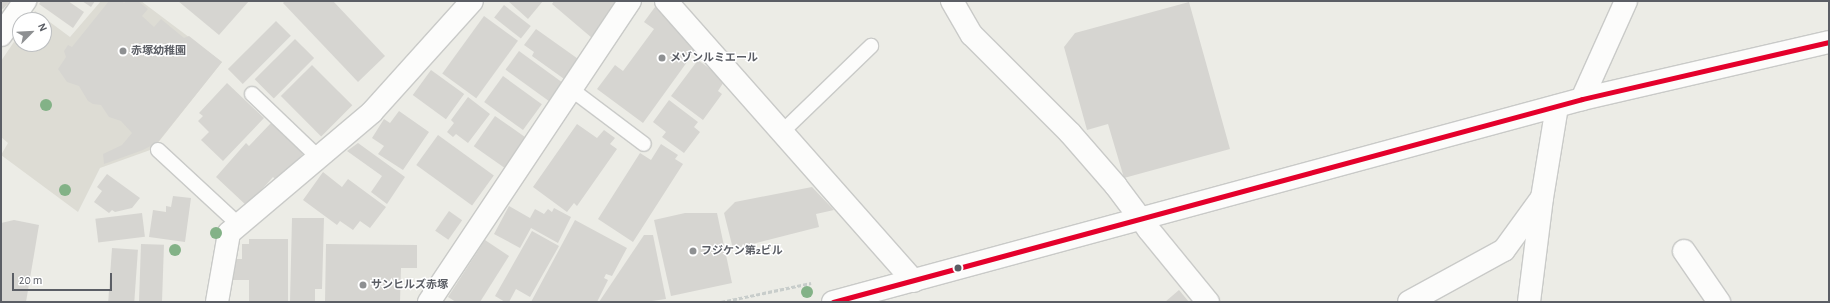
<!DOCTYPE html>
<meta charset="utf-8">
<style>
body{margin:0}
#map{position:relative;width:1830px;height:303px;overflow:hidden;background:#ecece6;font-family:"Alegreya Sans","Noto Sans JP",sans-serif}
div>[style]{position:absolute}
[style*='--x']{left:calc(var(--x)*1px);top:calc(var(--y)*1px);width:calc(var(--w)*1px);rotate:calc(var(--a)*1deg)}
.education>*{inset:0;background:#dddcd4}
.building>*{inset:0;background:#d6d5d1;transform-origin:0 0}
.path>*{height:2.5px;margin-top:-1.25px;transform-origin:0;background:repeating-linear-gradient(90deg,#c8cdcb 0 4px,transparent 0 6px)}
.roads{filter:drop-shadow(1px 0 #c9cac8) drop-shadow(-1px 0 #c9cac8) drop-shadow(0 1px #c9cac8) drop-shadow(0 -1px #c9cac8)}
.service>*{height:14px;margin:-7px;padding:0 7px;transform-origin:7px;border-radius:7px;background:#fcfcfb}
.minor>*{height:22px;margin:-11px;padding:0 11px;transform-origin:11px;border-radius:11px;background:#fcfcfb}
.tertiary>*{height:22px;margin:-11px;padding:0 11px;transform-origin:11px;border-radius:11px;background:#fcfcfb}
.bus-1>*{height:5px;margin:-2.5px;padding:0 2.5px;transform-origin:2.5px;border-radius:2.5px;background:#e4002b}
.trees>*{width:12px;height:12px;margin:-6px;border-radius:50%;background:#83b287}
.dots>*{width:11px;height:11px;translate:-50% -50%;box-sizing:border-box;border:2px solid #fff;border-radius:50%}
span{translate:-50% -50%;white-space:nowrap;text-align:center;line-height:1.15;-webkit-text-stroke:3px #fff;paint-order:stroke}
.poi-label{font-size:11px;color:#5b5e65;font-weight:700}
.left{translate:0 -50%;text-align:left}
.frame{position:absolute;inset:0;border:2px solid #5b5e65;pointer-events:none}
.north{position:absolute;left:12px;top:12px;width:40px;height:40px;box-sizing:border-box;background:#fff;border:1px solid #bdbfc1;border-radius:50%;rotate:66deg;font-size:11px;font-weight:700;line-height:16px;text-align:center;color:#5b5e65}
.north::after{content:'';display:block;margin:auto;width:14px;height:18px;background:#8e9092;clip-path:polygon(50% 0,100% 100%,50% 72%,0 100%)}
.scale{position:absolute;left:12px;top:273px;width:100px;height:18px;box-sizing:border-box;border:2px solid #5b5e65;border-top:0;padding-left:5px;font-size:12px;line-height:14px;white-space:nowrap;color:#5b5e65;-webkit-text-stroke:3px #fff;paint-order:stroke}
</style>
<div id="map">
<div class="education">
<i style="clip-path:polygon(101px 1px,141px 1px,222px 62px,153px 149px,100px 168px,78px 212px,1px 155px,8px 143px,1px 137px,1px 61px,20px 33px,20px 44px,44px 44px,44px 20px,29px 20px,35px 11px,70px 37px)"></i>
</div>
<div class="building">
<i style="clip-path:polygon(1px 1px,10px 1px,3px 9px,1px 8px)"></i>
<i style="clip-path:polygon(41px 1px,68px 1px,84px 12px,73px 28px,39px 4px)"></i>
<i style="clip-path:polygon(82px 1px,95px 1px,91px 7px)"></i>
<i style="clip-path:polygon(109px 1px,122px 1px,124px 3px,126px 1px,138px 1px,148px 9px,142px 16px,154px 27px,161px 19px,184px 38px,189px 36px,222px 62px,158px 142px,143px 150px,104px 164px,103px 154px,122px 145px,132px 133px,121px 121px,109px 117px,101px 105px,93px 104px,88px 101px,79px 86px,67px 82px,58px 69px,66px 57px,64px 51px,68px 45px,72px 47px)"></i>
<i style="clip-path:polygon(178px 1px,249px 1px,219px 35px)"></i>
<i style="clip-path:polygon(285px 1px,333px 1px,385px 56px,358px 82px,283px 3px)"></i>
<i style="clip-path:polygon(508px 1px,543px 1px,528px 19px)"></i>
<i style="clip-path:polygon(554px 1px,620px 1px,592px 38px,552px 4px)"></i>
<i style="clip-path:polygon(1189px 2px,1230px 149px,1124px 178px,1108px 124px,1087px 130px,1064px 47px,1075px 33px)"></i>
<i style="left:504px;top:5px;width:34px;height:16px;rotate:38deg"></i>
<i style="clip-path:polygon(655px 7px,668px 17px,695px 51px,643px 123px,597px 89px,615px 65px,623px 71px,654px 29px,644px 22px)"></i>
<i style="left:484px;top:16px;width:42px;height:71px;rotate:36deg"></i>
<i style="left:276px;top:21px;width:21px;height:68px;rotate:45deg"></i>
<i style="clip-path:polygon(536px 29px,581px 61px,567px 81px,532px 56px,534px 52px,524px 45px)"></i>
<i style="left:295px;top:39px;width:27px;height:57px;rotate:45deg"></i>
<i style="left:519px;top:51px;width:57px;height:23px;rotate:36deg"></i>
<i style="clip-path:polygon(698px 60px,725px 80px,718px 91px,722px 94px,703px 120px,671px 96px)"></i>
<i style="left:312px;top:65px;width:57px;height:44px;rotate:45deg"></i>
<i style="left:431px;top:70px;width:41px;height:31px;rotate:36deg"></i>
<i style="left:503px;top:76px;width:48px;height:32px;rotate:36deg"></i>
<i style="clip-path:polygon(227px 83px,264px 118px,223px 161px,201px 140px,209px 132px,198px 121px,203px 116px,199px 113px)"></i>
<i style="clip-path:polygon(468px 97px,490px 114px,468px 143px,456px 134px,453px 137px,447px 132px,454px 123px,451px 120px)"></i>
<i style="clip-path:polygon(669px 100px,698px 122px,694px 127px,700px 132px,684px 153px,662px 137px,666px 132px,653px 122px)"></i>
<i style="clip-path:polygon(399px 111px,429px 132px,403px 170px,378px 154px,384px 146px,372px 138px,384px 119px,390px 123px)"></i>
<i style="left:495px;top:116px;width:40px;height:37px;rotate:35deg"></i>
<i style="clip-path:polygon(271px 123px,304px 153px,278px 182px,273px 177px,247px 206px,216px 177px,246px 143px,249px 146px)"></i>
<i style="clip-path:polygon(577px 124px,597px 138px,604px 130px,615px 138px,610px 144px,617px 149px,577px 206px,574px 203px,567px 212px,533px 187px)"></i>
<i style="left:438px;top:135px;width:69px;height:37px;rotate:36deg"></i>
<i style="clip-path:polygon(358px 143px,405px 177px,387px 204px,371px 192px,382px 176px,347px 151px)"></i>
<i style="clip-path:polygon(661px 144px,678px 155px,675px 159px,683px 164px,633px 242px,598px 219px,640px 153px,651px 160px)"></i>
<i style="clip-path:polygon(323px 172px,342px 187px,348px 179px,386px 207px,370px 228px,360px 221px,353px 230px,340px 221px,337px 225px,303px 200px)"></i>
<i style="clip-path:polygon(107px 174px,140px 198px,132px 208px,115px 212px,112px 210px,109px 213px,94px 202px,102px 191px,97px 187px)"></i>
<i style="clip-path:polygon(812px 187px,834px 210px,816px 214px,819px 227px,733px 249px,724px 213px,735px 202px)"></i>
<i style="clip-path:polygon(173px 196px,191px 198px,185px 242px,149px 237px,153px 210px,166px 212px,166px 206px,171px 207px)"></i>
<i style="clip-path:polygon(509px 206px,530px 218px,535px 209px,544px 214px,548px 209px,552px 212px,554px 208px,571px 217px,558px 243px,531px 228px,520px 248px,494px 234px)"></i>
<i style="left:449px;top:211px;width:16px;height:24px;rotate:35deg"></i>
<i style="left:142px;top:213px;width:24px;height:47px;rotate:83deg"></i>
<i style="clip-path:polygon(685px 213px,717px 213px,732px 283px,671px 296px,654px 220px)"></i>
<i style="clip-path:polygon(292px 218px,324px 218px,322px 289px,315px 289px,315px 302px,290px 302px)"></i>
<i style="clip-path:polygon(14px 220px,39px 225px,26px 302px,1px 302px,1px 223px)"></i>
<i style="clip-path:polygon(575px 220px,627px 248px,612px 276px,606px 274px,604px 278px,608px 280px,597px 302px,531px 302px)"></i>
<i style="clip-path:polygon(532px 231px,559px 246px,530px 297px,516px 289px,509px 302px,505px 302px,495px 296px)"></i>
<i style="clip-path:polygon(644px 235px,653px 235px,666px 299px,645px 302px,599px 302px)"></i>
<i style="clip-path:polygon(249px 239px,288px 239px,288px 302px,249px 302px,249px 280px,233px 280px,233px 259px,242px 259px,242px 244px,249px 244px)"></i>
<i style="clip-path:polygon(485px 240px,509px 256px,480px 302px,456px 302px,448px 297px)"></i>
<i style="left:141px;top:244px;width:23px;height:58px;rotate:2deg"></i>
<i style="clip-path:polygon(326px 244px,417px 245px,417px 268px,401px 268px,400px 302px,325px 302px)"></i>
<i style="left:112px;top:248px;width:26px;height:54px;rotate:4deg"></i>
<i style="clip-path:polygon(1179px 290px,1189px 302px,1165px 302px)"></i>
</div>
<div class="path">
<i style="--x:721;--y:302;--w:92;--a:-11.9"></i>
</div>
<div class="roads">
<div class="service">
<i style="--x:571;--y:89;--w:91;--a:37"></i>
<i style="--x:252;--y:94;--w:93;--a:43.7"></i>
<i style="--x:782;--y:132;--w:124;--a:-44"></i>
<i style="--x:158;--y:150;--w:110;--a:42.8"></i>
</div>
<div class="minor">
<i style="--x:666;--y:1;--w:374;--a:48.5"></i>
<i style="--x:952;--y:1;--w:39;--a:60"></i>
<i style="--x:972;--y:35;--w:139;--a:45"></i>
<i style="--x:1070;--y:133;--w:70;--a:49"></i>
<i style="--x:1116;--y:186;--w:55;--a:53.1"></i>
<i style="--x:1149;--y:230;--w:93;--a:50.7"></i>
<i style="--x:1;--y:35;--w:42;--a:-54.8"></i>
<i style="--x:1582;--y:99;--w:107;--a:-65.8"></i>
<i style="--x:1684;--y:251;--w:62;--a:55.5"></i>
<i style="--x:217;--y:302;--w:70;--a:-80.1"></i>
<i style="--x:229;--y:233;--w:187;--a:-40.2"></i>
<i style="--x:372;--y:112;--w:149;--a:-48"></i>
<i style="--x:429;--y:302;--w:362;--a:-56.3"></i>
<i style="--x:1409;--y:302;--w:108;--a:-28.7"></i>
<i style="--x:1504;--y:250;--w:63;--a:-54"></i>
<i style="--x:1529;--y:302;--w:105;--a:-82.9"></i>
<i style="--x:1542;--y:198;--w:93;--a:-80.7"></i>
</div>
<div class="tertiary">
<i style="--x:833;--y:302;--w:776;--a:-15.16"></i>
<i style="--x:1582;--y:99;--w:253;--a:-13"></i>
</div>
</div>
<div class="bus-1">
<i style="--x:833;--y:302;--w:776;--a:-15.16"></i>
<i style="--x:1582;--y:99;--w:253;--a:-13"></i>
</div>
<div class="trees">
<i style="left:46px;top:105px"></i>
<i style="left:65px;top:190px"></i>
<i style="left:216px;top:233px"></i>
<i style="left:175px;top:250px"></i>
<i style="left:807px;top:292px"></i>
</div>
<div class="dots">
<i style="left:123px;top:51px;background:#8e9092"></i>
<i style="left:662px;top:58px;background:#8e9092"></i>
<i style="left:693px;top:251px;background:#8e9092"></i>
<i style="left:958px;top:268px;background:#5b5e65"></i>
<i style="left:363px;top:285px;background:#8e9092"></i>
</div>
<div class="poi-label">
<span class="left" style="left:131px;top:51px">赤塚幼稚園</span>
<span class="left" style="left:670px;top:58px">メゾンルミエール</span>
<span class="left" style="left:701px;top:251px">フジケン第2ビル</span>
<span class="left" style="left:371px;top:285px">サンヒルズ赤塚</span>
</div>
<div class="frame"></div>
<div class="north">N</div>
<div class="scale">20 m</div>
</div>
